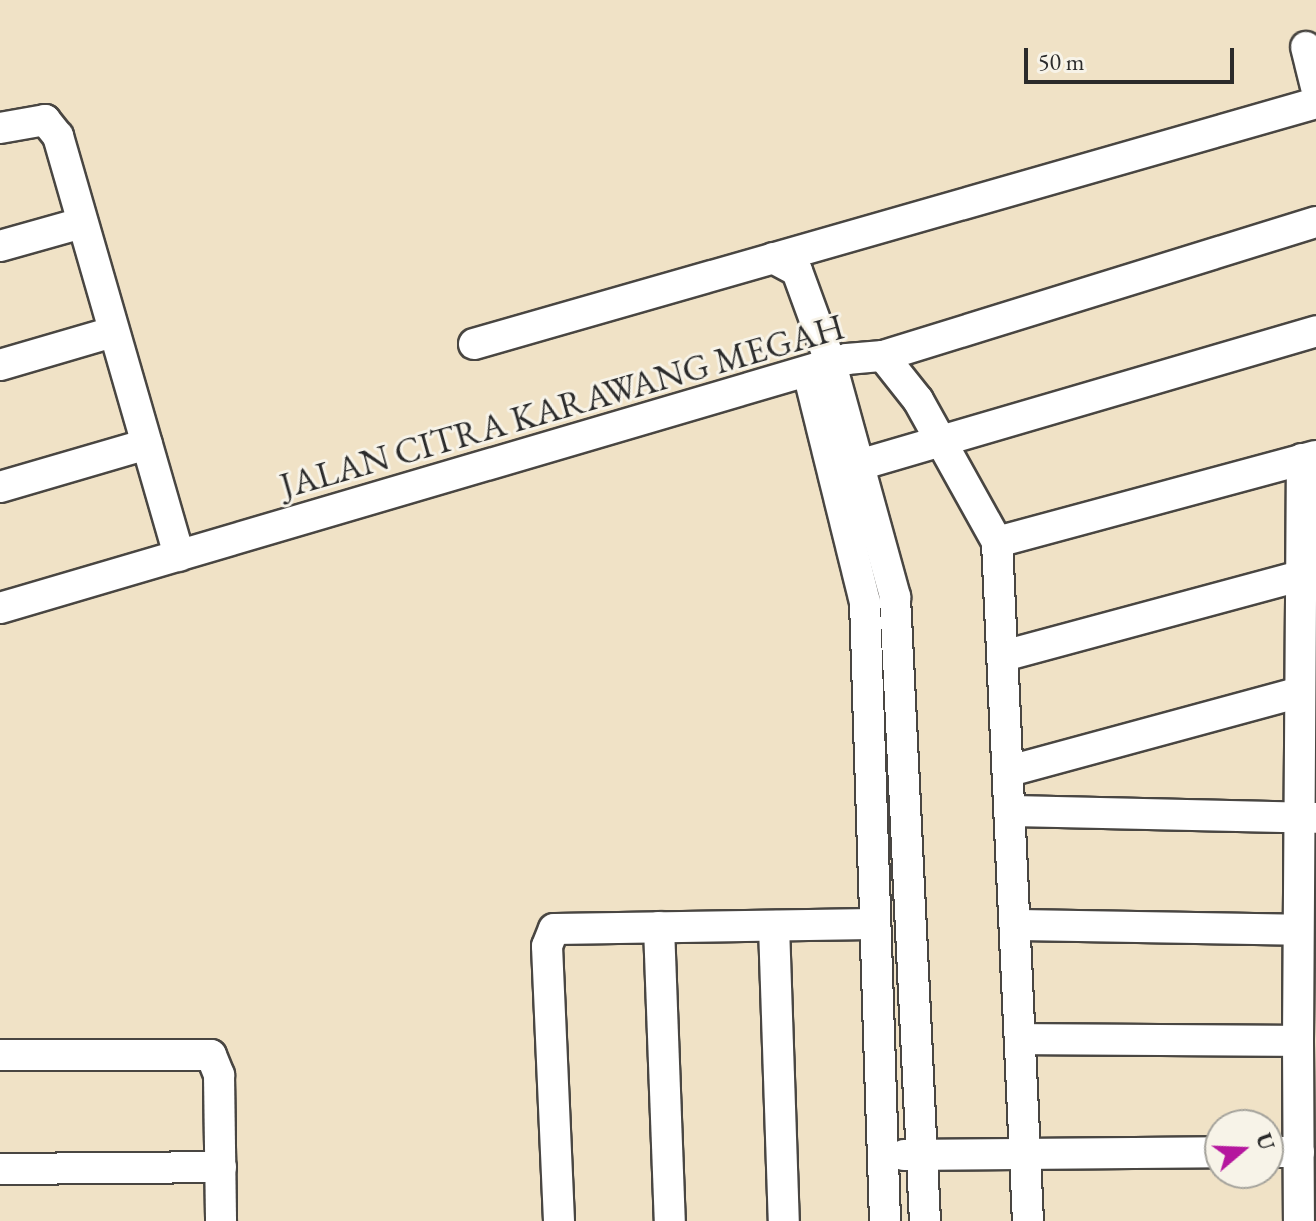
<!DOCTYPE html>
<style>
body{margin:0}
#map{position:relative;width:1316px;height:1221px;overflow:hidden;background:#f0e2c6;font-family:"EB Garamond",serif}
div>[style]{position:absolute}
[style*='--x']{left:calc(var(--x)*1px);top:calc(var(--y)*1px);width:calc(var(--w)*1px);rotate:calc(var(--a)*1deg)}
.roads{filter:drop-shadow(2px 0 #494642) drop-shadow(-2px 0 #494642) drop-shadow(0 2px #494642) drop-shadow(0 -2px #494642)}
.minor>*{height:30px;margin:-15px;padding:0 15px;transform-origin:15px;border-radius:15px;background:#fff}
span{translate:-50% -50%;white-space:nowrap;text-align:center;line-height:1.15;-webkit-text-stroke:6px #f7f3e8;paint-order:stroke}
.street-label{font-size:36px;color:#2b2b2b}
.north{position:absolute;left:1204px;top:1109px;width:80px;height:80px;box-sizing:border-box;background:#f7f3e8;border:2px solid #a5a39c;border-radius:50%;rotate:71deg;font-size:22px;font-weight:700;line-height:32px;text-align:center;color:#2b2b2b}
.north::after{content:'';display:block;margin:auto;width:28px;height:36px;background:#b5179e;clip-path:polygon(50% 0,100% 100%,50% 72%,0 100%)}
.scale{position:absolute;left:1024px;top:48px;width:210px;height:36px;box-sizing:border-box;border:4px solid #2b2b2b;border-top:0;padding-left:10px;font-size:24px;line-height:28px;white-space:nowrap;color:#2b2b2b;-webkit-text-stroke:6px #f7f3e8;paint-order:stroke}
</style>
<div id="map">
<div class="roads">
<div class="minor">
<i style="--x:1306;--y:47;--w:41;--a:76"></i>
<i style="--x:0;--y:128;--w:46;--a:-10.1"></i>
<i style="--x:45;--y:120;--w:21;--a:51"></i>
<i style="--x:58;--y:136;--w:437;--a:73.9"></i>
<i style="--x:0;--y:246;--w:85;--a:-15.7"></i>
<i style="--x:773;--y:258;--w:27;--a:28"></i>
<i style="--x:797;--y:271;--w:99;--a:69.9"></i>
<i style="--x:831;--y:364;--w:242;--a:74.6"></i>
<i style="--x:895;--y:597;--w:625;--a:87.25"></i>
<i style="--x:474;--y:344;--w:876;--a:-15.97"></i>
<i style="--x:883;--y:356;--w:453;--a:-17.2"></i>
<i style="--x:0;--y:365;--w:118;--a:-16.3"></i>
<i style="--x:808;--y:372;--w:237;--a:76.1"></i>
<i style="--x:865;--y:602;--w:619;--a:88.15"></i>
<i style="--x:859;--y:465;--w:476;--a:-16.3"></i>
<i style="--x:0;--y:487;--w:153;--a:-16.3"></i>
<i style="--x:997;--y:542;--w:330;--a:-15.1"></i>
<i style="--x:0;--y:608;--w:883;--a:-16.38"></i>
<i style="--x:847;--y:359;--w:36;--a:-5"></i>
<i style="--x:883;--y:356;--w:56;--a:51.5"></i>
<i style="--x:918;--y:400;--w:162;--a:60.9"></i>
<i style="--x:997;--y:542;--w:680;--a:87.39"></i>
<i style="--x:1007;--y:655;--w:299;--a:-15.1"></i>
<i style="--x:1013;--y:770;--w:294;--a:-15.2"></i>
<i style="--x:1013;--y:811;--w:303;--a:1.3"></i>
<i style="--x:1020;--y:925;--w:278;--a:1"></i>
<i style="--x:774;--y:926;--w:295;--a:88.1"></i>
<i style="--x:659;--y:927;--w:294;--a:87.9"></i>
<i style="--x:1022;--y:1039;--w:276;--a:0.4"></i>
<i style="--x:1298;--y:1041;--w:180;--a:89.7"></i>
<i style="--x:1298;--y:1041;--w:582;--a:-89.61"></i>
<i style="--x:0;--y:1055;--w:211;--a:0"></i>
<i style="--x:211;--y:1055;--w:22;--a:68"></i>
<i style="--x:219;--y:1075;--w:146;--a:89.2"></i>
<i style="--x:1268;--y:1152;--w:31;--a:0"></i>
<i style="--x:904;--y:1155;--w:316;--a:-0.5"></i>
<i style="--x:0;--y:1169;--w:221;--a:-0.5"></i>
<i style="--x:559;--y:1221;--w:275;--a:-92.5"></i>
<i style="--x:547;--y:946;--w:18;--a:-68"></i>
<i style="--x:554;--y:929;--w:319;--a:-0.9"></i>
</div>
</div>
<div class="street-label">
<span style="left:562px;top:406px;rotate:-16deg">JALAN CITRA KARAWANG MEGAH</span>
</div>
<div class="north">U</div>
<div class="scale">50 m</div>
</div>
